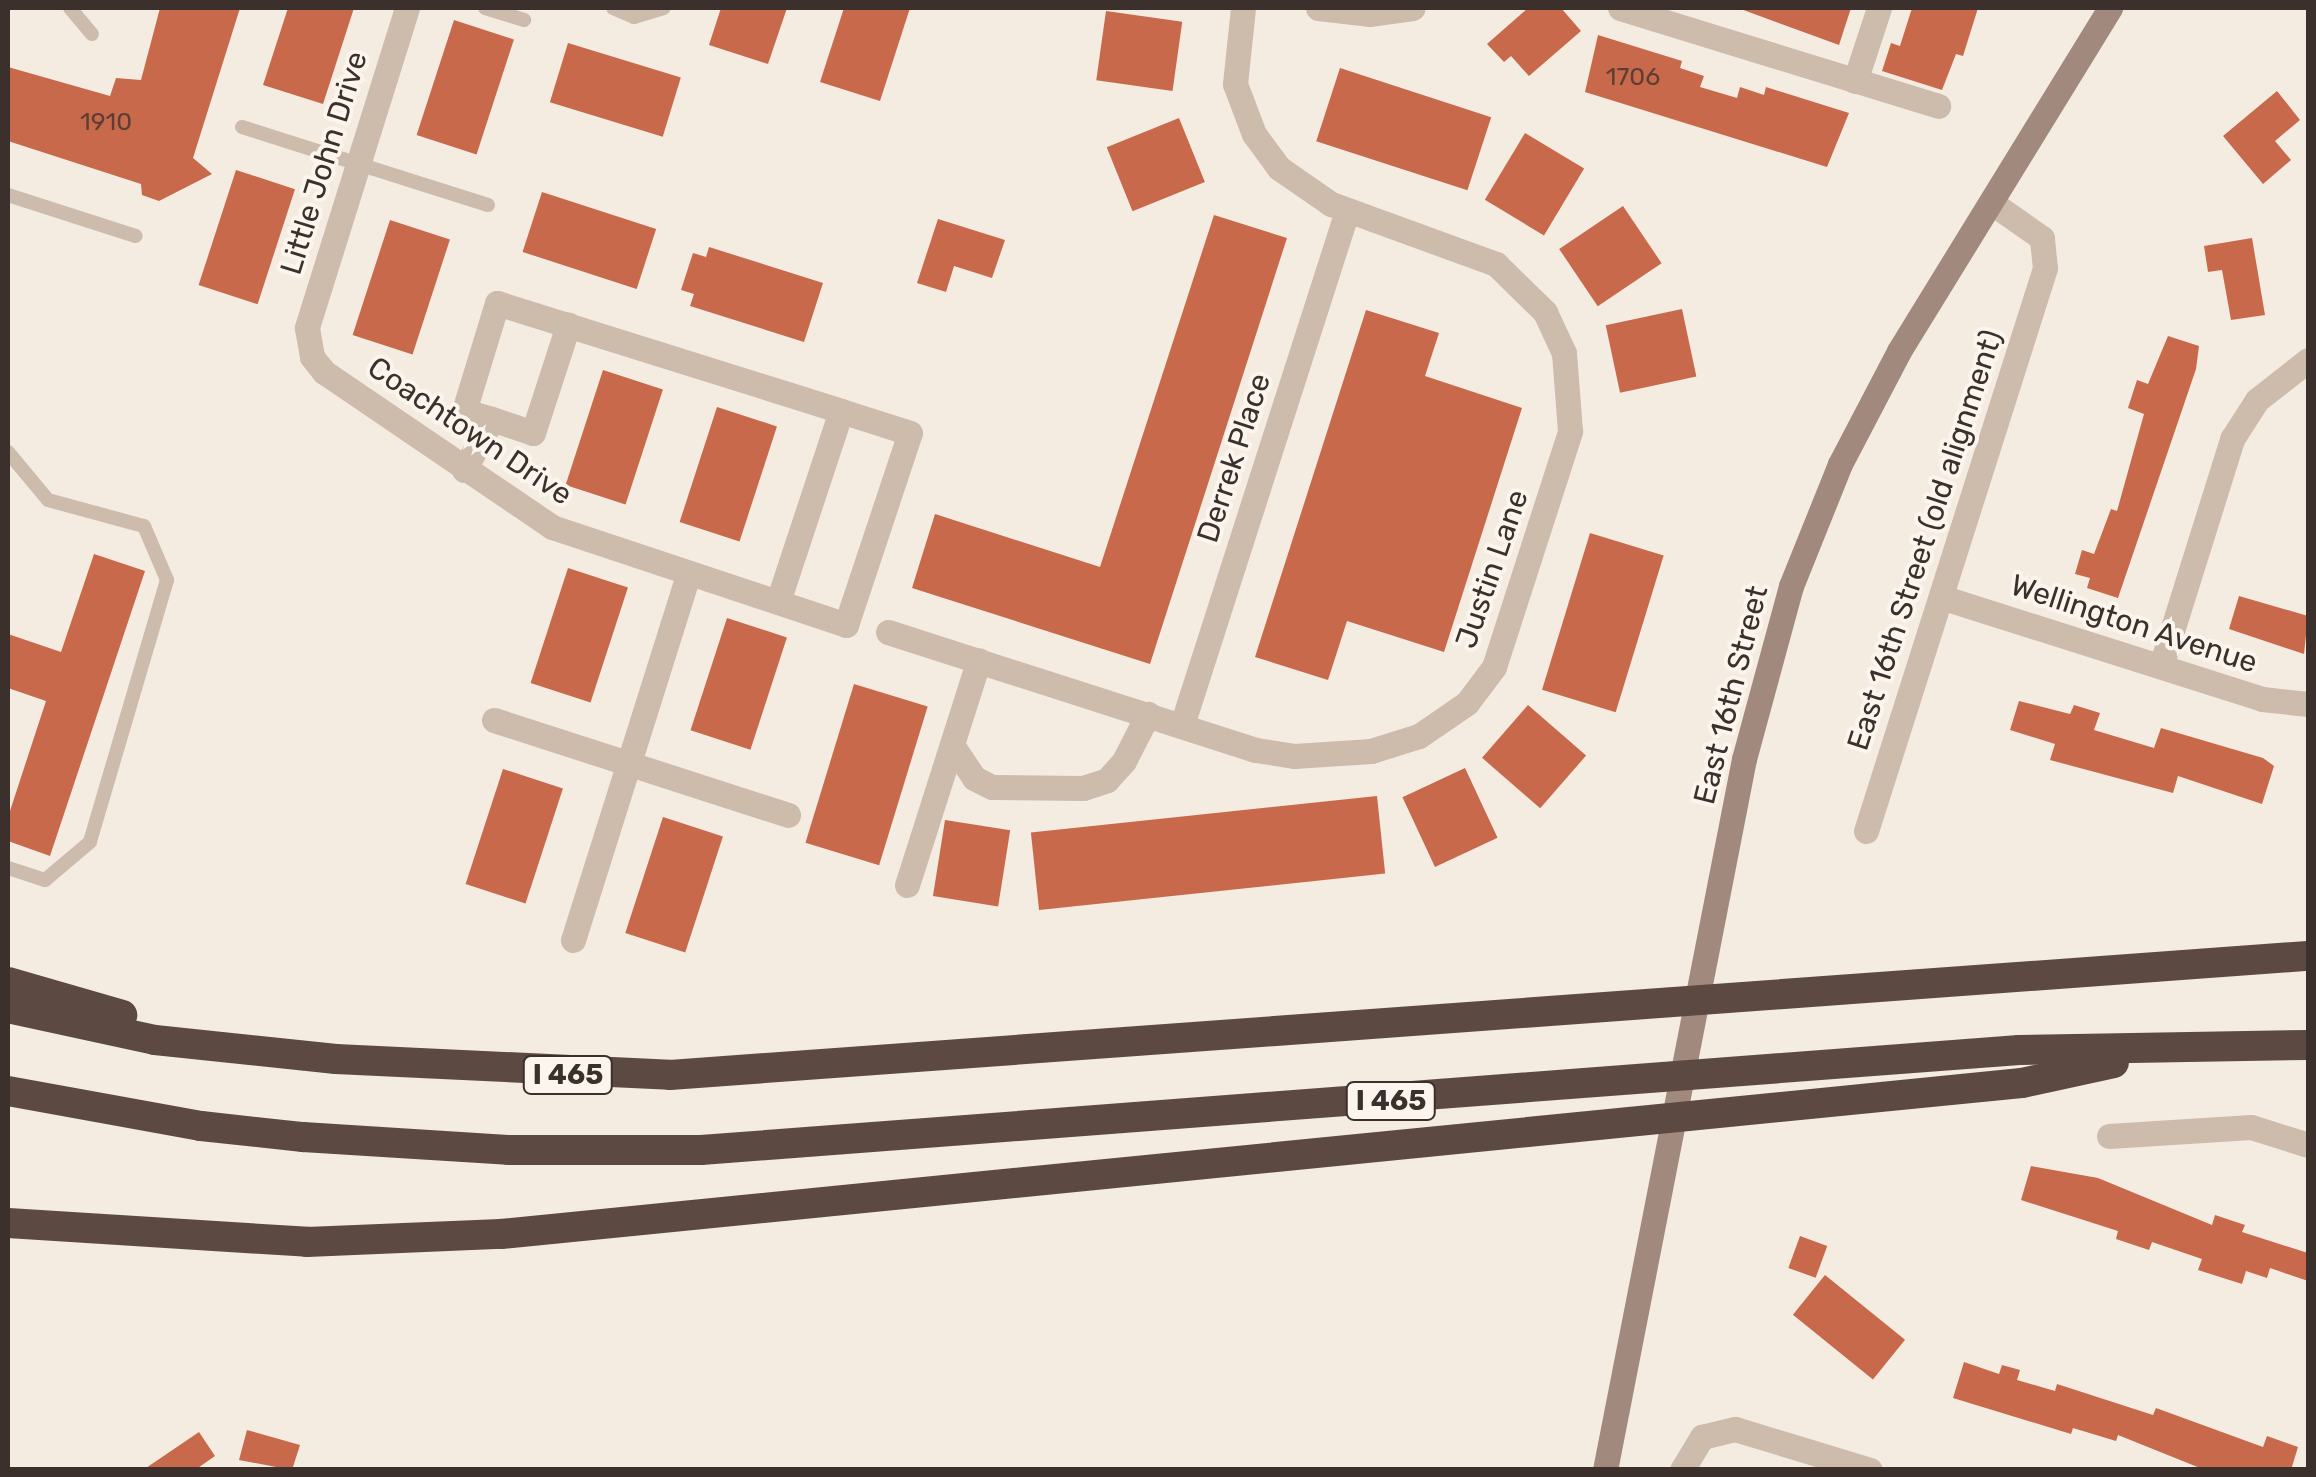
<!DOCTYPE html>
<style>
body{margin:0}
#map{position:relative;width:2316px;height:1477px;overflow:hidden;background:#f4ebe1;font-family:Rubik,sans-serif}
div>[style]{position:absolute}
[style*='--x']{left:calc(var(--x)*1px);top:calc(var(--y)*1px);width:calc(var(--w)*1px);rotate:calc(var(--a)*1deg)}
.building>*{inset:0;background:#c8694b;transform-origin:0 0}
.lane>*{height:14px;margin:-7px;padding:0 7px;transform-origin:7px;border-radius:7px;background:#cdbbac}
.street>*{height:25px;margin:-12.5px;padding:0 12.5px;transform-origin:12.5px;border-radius:12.5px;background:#cdbbac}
.secondary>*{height:25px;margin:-12.5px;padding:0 12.5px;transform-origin:12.5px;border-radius:12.5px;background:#a18a7d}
.highway>*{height:30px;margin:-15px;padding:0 15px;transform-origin:15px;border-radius:15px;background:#5c4a42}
span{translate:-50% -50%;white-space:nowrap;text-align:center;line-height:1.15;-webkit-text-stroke:8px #fbf5ee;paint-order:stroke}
.number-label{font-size:25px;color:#5e3e33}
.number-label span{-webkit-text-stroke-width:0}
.shield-label span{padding:2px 8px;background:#fbf5ee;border:2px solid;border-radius:8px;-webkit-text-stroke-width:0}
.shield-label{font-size:28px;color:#3b302b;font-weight:700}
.street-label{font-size:30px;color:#3b302b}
.frame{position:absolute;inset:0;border:10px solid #3b302b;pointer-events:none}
</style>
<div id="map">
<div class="building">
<i style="clip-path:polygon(160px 8px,240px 8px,193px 158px,212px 174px,159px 201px,142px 195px,141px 184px,8px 141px,8px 67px,110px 96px,116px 78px,141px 80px)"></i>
<i style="clip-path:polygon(288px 8px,354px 8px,323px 104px,263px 85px)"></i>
<i style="clip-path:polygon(721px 8px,787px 8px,768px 64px,709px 45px)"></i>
<i style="clip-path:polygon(844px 8px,910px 8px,880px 101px,820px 82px)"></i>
<i style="clip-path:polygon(1528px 8px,1561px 8px,1581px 31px,1529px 76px,1511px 56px,1504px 62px,1487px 44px)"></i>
<i style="clip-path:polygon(1738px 8px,1851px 8px,1839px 45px)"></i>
<i style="clip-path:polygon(1912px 8px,1978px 8px,1963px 56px,1956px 54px,1942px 90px,1882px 71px,1891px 43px,1900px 46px)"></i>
<i style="left:1106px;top:11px;width:77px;height:70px;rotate:8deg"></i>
<i style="left:454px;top:20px;width:63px;height:121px;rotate:18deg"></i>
<i style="clip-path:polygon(1598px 35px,1682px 61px,1680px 68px,1704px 76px,1700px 87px,1737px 98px,1740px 87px,1764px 95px,1766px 87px,1849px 113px,1827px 167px,1585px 92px)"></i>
<i style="left:568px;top:43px;width:118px;height:62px;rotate:17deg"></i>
<i style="left:1340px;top:68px;width:159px;height:77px;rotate:18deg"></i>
<i style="clip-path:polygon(2277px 91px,2300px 120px,2275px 141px,2291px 160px,2263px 184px,2223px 136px)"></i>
<i style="left:1179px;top:118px;width:69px;height:78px;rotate:68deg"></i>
<i style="left:1525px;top:133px;width:69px;height:78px;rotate:31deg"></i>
<i style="left:236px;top:170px;width:62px;height:121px;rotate:18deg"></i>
<i style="left:542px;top:192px;width:120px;height:63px;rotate:18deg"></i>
<i style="left:1623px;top:206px;width:69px;height:77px;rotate:56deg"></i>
<i style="clip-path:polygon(1214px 215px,1287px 238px,1150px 664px,912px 588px,935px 514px,1100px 567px)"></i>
<i style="clip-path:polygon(938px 219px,1005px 240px,992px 278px,954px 266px,946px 292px,917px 283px)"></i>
<i style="left:390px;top:220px;width:63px;height:121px;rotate:18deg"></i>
<i style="clip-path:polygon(2252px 238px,2265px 315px,2231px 320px,2222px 270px,2208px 272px,2204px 246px)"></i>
<i style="clip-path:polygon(709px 247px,823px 283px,804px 342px,690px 306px,694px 294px,681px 290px,693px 253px,706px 257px)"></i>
<i style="left:1682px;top:309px;width:69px;height:78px;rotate:78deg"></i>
<i style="clip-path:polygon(1366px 310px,1439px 333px,1425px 376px,1522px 408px,1444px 652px,1347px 621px,1328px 680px,1255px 657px)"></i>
<i style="clip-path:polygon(2168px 336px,2199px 346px,2196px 369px,2118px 598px,2087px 588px,2090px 578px,2075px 574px,2082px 550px,2094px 554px,2111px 509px,2117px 511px,2144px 414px,2128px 408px,2137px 380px,2148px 384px)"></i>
<i style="left:603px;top:370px;width:63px;height:121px;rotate:18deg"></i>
<i style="left:717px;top:407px;width:63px;height:121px;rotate:18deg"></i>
<i style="left:1590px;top:533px;width:77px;height:164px;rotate:17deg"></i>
<i style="clip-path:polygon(94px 554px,145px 571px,50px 856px,8px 841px,8px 817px,46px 701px,8px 688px,8px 634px,61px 652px)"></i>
<i style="left:568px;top:568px;width:63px;height:121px;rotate:18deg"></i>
<i style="clip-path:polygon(2239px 596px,2308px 616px,2304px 654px,2229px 629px)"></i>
<i style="left:727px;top:618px;width:63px;height:118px;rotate:18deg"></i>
<i style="left:854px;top:684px;width:77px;height:166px;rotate:17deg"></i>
<i style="clip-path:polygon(2019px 701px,2070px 714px,2074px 705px,2100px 713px,2094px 730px,2154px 748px,2161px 728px,2263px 758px,2274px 766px,2262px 804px,2178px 776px,2173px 793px,2050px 760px,2055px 744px,2010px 730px)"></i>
<i style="left:1528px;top:705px;width:77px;height:70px;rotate:41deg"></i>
<i style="left:1465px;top:768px;width:77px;height:69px;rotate:65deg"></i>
<i style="left:503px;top:769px;width:63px;height:121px;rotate:18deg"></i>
<i style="left:1377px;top:796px;width:78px;height:348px;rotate:84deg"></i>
<i style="left:663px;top:817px;width:63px;height:122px;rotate:18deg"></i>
<i style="left:945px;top:820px;width:66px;height:77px;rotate:9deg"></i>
<i style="clip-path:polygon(2031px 1166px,2098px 1178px,2212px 1225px,2215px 1215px,2245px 1225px,2242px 1232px,2308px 1253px,2308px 1281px,2270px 1268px,2267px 1278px,2246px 1271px,2242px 1284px,2198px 1270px,2202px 1259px,2152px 1242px,2149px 1250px,2116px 1239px,2118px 1231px,2021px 1200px)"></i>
<i style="left:1800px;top:1236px;width:29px;height:34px;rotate:20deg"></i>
<i style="left:1825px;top:1275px;width:103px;height:51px;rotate:39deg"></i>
<i style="clip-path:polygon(1964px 1362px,1999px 1374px,2002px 1365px,2020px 1370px,2017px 1380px,2055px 1391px,2057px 1384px,2153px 1415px,2156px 1408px,2263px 1447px,2267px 1436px,2298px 1447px,2291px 1470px,2205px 1470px,2118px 1435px,2116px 1441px,2073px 1428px,2071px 1434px,1953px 1398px)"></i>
<i style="clip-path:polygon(247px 1430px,300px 1445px,292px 1470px,239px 1460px)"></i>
<i style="clip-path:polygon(199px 1432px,215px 1456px,195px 1470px,143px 1470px)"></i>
</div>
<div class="lane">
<i style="--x:70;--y:8;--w:34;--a:50"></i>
<i style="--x:485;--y:8;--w:41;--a:17.1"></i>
<i style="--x:613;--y:8;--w:23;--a:23"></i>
<i style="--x:634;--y:17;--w:31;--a:-17"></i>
<i style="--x:242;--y:127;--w:258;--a:17.6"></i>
<i style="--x:8;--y:195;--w:134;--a:17.8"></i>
<i style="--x:8;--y:452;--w:62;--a:50.2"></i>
<i style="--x:48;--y:500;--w:99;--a:15.2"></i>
<i style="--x:144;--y:526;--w:59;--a:66.9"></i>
<i style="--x:167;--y:580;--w:273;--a:106.4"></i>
<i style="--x:90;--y:842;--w:59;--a:139.8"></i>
<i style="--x:45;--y:880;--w:39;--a:-162"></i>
</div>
<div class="street">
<i style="--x:407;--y:8;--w:335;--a:107.4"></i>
<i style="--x:307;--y:328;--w:29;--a:80"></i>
<i style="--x:312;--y:357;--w:19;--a:51"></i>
<i style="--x:324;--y:372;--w:276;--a:34.2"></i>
<i style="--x:552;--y:527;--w:310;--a:18.4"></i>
<i style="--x:846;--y:625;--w:202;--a:-71.6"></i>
<i style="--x:910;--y:433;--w:72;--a:-162.3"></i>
<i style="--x:1318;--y:8;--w:51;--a:6.7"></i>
<i style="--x:1369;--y:14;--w:44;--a:-7.8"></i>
<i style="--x:1620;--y:8;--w:333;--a:17.1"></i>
<i style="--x:1855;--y:81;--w:77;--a:-71.8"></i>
<i style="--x:492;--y:419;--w:43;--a:18.9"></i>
<i style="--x:533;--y:433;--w:114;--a:-72"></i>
<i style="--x:464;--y:470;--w:58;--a:-61.2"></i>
<i style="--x:492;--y:419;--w:29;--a:-164"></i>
<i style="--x:464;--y:411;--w:113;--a:-73"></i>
<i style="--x:497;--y:303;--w:361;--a:17.4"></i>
<i style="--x:841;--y:411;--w:201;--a:108.3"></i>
<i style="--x:1941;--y:597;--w:337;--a:17.6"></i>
<i style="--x:2262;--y:699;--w:46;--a:6.2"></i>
<i style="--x:888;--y:632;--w:386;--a:17.8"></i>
<i style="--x:1256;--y:750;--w:38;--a:9"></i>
<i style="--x:1294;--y:756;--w:77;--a:-3.7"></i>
<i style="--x:1371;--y:751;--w:50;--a:-17.4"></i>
<i style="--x:1419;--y:736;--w:58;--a:-34.5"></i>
<i style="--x:1467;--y:703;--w:45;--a:-53.1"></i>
<i style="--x:1494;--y:667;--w:248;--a:-72.1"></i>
<i style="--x:1570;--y:431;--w:78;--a:-94.4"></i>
<i style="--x:1564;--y:353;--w:45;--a:-114.9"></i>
<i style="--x:1545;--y:312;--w:69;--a:-135.6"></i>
<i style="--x:1496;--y:264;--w:176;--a:-160"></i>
<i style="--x:1331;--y:204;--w:63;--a:-145.3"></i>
<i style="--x:1279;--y:168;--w:42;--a:-126.3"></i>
<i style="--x:1254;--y:134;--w:53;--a:-110.8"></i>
<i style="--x:1235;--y:84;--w:76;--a:-84"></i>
<i style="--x:2161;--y:666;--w:238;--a:-72.6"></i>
<i style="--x:2232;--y:439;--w:46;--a:-57.3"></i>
<i style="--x:2257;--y:400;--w:65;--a:-38.1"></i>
<i style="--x:494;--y:720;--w:309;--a:17.9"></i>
<i style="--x:1182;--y:725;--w:540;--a:-72.2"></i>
<i style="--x:952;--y:745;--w:40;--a:56"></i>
<i style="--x:974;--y:778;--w:20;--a:27"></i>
<i style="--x:992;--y:787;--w:91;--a:0.6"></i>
<i style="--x:1083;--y:788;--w:25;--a:-18"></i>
<i style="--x:1107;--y:780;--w:25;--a:-48"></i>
<i style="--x:1124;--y:761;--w:53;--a:-62.9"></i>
<i style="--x:1866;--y:831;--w:591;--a:-72.36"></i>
<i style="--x:2045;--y:268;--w:30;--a:-96"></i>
<i style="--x:2042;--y:238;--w:61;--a:-145"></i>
<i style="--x:907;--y:885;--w:236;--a:-72.3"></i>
<i style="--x:573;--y:940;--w:385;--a:-72.5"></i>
<i style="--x:2109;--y:1136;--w:142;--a:-3.6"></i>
<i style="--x:2251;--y:1127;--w:60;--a:17.5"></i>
<i style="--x:1682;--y:1470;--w:39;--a:-59"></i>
<i style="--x:1702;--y:1437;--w:34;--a:-14"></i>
<i style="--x:1735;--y:1429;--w:141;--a:16.9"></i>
</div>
<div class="secondary">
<i style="--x:1605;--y:1470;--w:724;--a:-78.94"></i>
<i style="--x:1744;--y:759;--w:179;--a:-74.8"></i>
<i style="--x:1791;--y:586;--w:131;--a:-68.1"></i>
<i style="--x:1840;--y:464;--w:127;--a:-62.4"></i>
<i style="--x:1899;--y:351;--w:403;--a:-58.4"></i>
</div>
<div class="highway">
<i style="--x:8;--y:982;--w:119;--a:16.1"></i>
<i style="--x:8;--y:1008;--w:150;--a:12.3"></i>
<i style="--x:155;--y:1040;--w:182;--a:6"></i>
<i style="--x:336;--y:1059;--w:334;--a:2.7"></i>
<i style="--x:670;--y:1075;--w:1642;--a:-4.16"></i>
<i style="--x:8;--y:1091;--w:196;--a:10.3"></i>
<i style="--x:201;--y:1126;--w:103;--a:6.2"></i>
<i style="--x:303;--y:1137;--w:205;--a:3.6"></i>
<i style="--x:508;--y:1150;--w:193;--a:0"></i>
<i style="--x:701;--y:1150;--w:1322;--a:-4.34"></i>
<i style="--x:2019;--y:1050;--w:289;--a:-1"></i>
<i style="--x:8;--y:1223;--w:300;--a:3.6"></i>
<i style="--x:307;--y:1242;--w:194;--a:-2.4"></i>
<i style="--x:501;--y:1234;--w:1528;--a:-5.67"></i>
<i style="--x:2022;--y:1083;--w:94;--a:-12.3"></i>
</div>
<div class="number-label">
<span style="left:1633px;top:77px">1706</span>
<span style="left:106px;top:122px">1910</span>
</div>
<div class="shield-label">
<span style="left:568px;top:1075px">I 465</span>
<span style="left:1391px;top:1101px">I 465</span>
</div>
<div class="street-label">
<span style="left:324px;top:163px;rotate:-73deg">Little John Drive</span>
<span style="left:470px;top:431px;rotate:34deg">Coachtown Drive</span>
<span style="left:1234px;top:458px;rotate:-72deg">Derrek Place</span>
<span style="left:1925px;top:540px;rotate:-72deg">East 16th Street (old alignment)</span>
<span style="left:1492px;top:569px;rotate:-71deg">Justin Lane</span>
<span style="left:2134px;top:624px;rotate:18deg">Wellington Avenue</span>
<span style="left:1731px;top:695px;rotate:-76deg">East 16th Street</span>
</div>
<div class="frame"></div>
</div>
